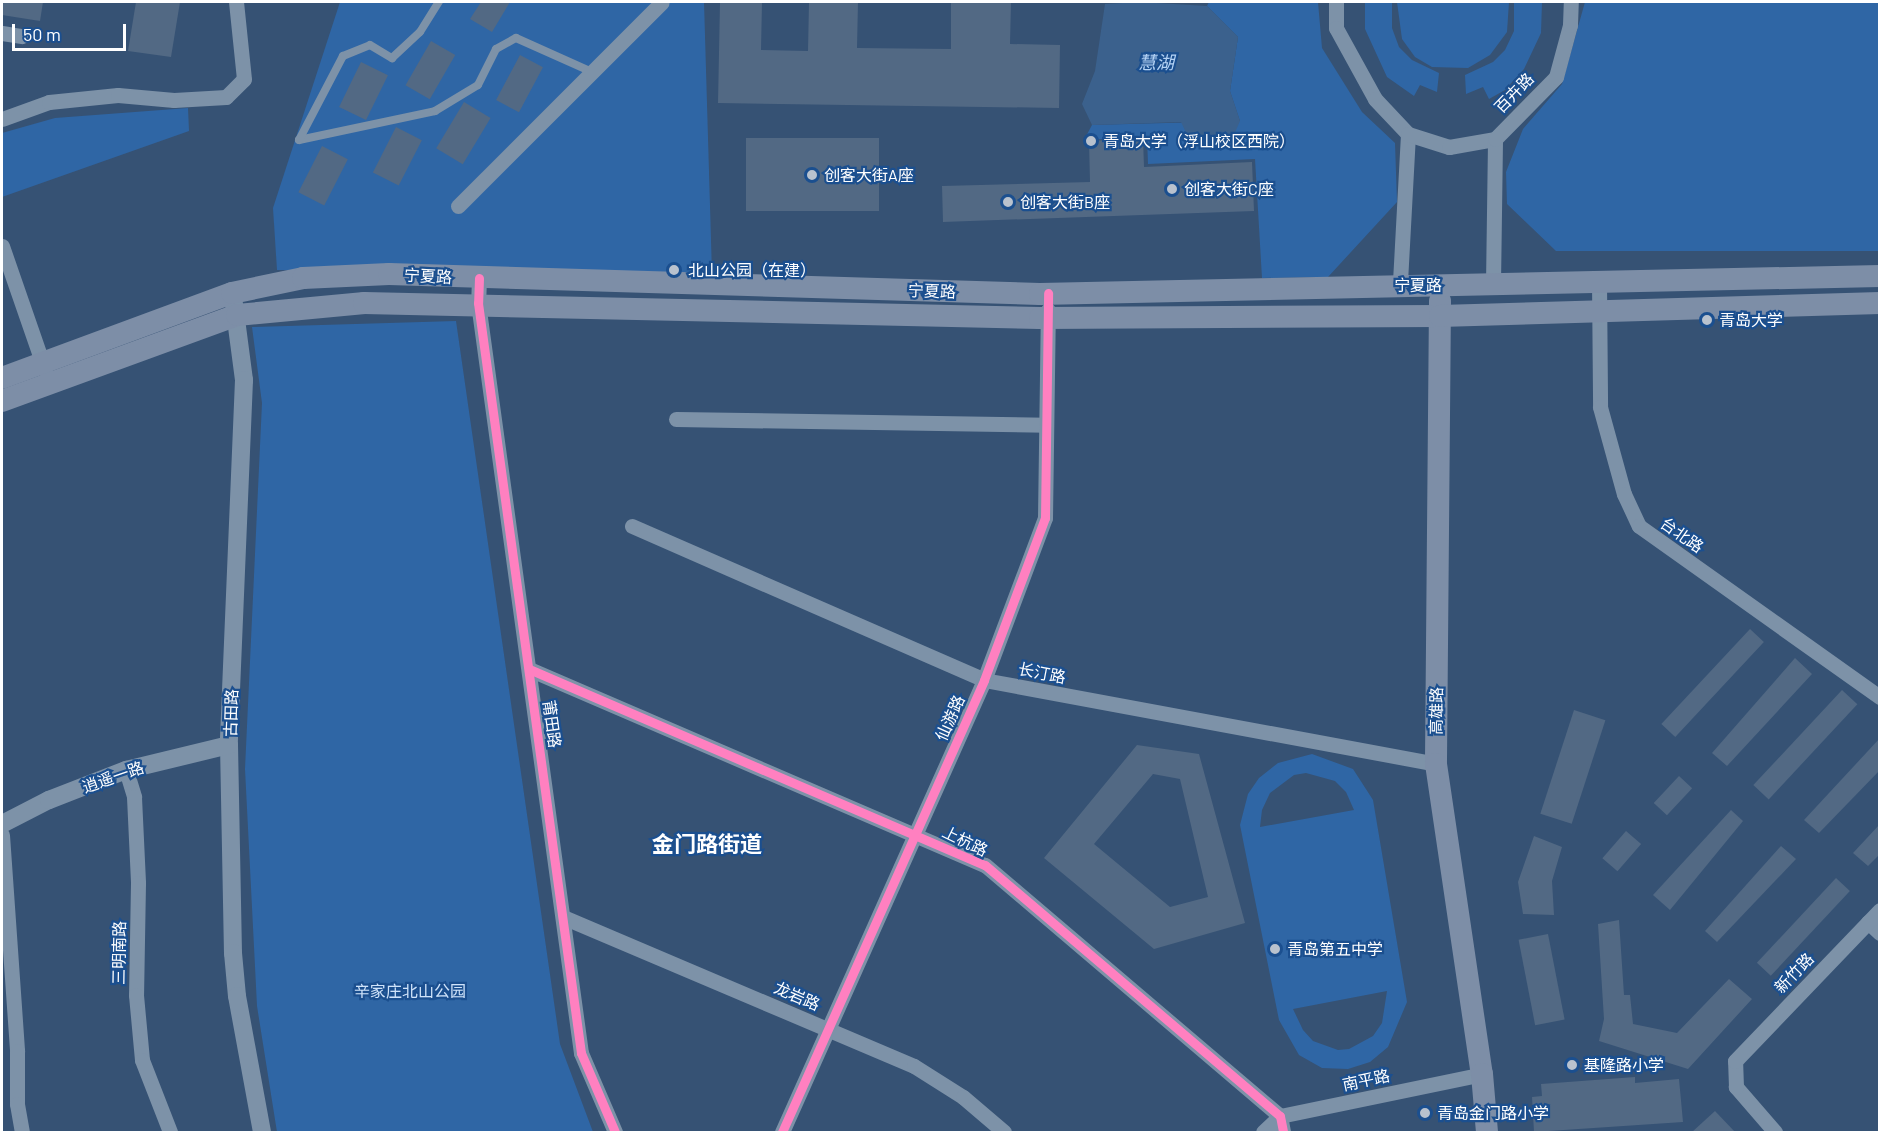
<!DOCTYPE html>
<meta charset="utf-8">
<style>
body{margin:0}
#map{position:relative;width:1881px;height:1134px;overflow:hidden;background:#365274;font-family:Barlow,"Noto Sans SC",sans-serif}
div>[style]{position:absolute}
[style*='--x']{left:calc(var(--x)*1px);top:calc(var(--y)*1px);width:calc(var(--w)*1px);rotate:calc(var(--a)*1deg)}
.green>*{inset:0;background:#2f66a5}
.water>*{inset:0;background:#3b618d}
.building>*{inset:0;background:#526984;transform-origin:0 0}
.service>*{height:8px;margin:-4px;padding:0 4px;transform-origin:4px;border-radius:4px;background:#7d92a8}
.minor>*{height:15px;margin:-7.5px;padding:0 7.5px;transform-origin:7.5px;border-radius:7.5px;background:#7d92a8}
.tertiary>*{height:18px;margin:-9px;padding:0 9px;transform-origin:9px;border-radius:9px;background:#7d92a8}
.primary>*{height:22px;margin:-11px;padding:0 11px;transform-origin:11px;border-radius:11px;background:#7d8ea7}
.cycleway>*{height:9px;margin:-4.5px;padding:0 4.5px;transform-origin:4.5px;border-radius:4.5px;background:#ff80c0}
.dots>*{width:16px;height:16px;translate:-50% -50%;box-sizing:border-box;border:3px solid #1b4f8f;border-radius:50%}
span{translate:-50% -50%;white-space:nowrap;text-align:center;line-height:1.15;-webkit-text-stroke:4.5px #1b4f8f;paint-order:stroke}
.street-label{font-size:16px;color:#fff}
.poi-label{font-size:16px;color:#fff}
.left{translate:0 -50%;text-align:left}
.park-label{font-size:16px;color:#cfe3fa}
.water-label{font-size:18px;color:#b5d3f5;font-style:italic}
.district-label{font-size:22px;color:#fff;font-weight:700}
.frame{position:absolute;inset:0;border:3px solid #fff;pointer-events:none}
.scale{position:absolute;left:12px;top:24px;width:114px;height:27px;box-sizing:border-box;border:3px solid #fff;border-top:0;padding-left:8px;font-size:18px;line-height:21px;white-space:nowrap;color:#fff;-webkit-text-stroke:4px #1b4f8f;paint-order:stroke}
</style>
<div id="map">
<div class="green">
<i style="clip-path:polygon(340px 2px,704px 2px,712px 274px,277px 270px,273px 208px)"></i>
<i style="clip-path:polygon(1209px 2px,1318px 2px,1322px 48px,1362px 112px,1395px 143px,1397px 202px,1328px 277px,1262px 278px,1255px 159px,1148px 164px,1147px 137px,1084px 140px,1092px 125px,1240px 121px,1230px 91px,1238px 37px,1207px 6px)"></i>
<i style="clip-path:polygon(1365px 2px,1392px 2px,1392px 28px,1399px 47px,1412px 60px,1439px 73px,1437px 92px,1420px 85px,1414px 96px,1387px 77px,1365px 29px)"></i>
<i style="clip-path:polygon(1397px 2px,1509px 2px,1507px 32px,1490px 55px,1468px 68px,1432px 67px,1415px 57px,1402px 39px)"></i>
<i style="clip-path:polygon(1514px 2px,1542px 2px,1541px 33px,1524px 69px,1505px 90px,1489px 99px,1483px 87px,1466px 94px,1465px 75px,1493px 62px,1505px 50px,1514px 31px)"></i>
<i style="clip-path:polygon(1585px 2px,1879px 2px,1879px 251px,1556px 251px,1507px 204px,1506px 172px,1523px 129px,1562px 84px)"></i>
<i style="clip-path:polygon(188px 108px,189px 131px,2px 197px,2px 133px,55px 118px)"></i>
<i style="clip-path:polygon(456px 321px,560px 1044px,593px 1132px,277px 1132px,257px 1006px,245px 769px,262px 403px,252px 327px)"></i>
<i style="clip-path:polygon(evenodd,1312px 754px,1353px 769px,1373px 800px,1407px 1002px,1388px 1047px,1370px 1062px,1348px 1069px,1322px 1068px,1299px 1055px,1279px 1020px,1240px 825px,1248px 794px,1259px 778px,1278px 763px,1312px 754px,1306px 773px,1335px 781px,1346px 792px,1354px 810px,1260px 827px,1262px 810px,1270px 793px,1294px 775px,1306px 773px,1312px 754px,1387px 991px,1382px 1023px,1373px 1036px,1349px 1049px,1338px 1050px,1313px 1041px,1303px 1030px,1293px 1009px,1387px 991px)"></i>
</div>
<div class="water">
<i style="clip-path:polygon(1140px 2px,1207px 6px,1238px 37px,1230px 91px,1240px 121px,1230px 144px,1193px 147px,1181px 122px,1092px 125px,1082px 104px,1095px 71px,1105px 4px)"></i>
</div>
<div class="building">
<i style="clip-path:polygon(2px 2px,43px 2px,40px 21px,2px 15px)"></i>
<i style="clip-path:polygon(136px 2px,180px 2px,171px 57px,128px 51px)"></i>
<i style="clip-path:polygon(481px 2px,510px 2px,492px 32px,470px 19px)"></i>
<i style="clip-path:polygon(720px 2px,762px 2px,761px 50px,808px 51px,809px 2px,858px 2px,857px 48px,951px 49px,951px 2px,1011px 2px,1010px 44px,1060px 45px,1059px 108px,718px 103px)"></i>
<i style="left:431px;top:41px;width:28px;height:51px;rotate:30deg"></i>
<i style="left:520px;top:55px;width:26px;height:51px;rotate:28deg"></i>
<i style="left:361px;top:62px;width:30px;height:50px;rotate:26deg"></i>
<i style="left:464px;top:102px;width:31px;height:54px;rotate:31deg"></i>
<i style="left:396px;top:127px;width:29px;height:51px;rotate:27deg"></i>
<i style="left:746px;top:138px;width:133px;height:73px"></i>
<i style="clip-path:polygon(1143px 138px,1144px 167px,1252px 162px,1254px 211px,943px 222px,942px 186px,1090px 182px,1089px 141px)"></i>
<i style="left:322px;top:146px;width:29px;height:52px;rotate:27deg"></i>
<i style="left:1750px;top:629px;width:19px;height:130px;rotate:43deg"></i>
<i style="clip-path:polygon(1795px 658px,1812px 674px,1727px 766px,1712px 753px)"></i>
<i style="left:1842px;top:690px;width:21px;height:130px;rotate:43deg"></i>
<i style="left:1574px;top:710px;width:33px;height:109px;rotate:18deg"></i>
<i style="clip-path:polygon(1880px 738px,1880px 770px,1819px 833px,1804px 820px)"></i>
<i style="clip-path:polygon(evenodd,1137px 745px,1199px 754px,1245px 923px,1154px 949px,1044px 858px,1137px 745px,1153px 774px,1180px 779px,1208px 897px,1170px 907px,1094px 844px,1153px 774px)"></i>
<i style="left:1679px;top:776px;width:18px;height:37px;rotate:43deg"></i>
<i style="clip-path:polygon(1731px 810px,1743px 821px,1670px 910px,1653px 895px)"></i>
<i style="clip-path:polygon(1880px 824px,1880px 854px,1868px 866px,1853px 853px)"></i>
<i style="left:1626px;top:831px;width:20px;height:36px;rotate:41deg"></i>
<i style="clip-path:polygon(1534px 836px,1562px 847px,1552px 881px,1554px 915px,1523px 914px,1518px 882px)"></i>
<i style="clip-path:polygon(1781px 846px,1796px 859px,1717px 942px,1705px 931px)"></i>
<i style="left:1836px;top:878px;width:19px;height:116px;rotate:43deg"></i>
<i style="clip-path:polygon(1619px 920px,1624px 995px,1630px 995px,1633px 1024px,1677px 1033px,1729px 979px,1752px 999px,1688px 1069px,1599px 1041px,1604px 1019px,1598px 924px)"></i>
<i style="left:1548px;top:934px;width:87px;height:30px;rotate:79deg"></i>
<i style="clip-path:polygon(1635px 1077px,1635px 1083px,1679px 1079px,1683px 1122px,1534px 1132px,1532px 1097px,1542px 1096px,1541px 1084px)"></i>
<i style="clip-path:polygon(1715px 1111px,1735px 1132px,1692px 1132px)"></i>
</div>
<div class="service">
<i style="--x:299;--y:140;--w:139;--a:-12"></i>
<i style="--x:435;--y:111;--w:50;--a:-31.2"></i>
<i style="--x:478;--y:85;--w:40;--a:-63.4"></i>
<i style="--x:496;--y:49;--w:23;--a:-29"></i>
<i style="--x:516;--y:38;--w:83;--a:24.1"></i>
<i style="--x:299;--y:140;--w:95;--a:-62.4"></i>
<i style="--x:343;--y:56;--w:29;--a:-22"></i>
<i style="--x:370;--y:45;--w:26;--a:31"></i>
<i style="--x:392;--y:58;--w:38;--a:-43"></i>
<i style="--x:420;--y:32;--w:36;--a:-58"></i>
</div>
<div class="minor">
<i style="--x:1336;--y:2;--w:26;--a:90"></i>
<i style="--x:1336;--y:28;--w:81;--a:61.2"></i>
<i style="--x:1375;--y:99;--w:48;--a:46.7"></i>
<i style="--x:1408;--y:134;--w:150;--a:93.1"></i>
<i style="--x:2;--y:33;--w:20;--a:9"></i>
<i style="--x:2;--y:119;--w:50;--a:-19.9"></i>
<i style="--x:49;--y:102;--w:69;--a:-5.8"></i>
<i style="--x:118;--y:95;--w:56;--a:5.1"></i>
<i style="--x:174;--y:100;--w:52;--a:-3.3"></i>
<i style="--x:226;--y:97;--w:25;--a:-45"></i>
<i style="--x:244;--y:79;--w:77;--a:-95.9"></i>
<i style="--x:1408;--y:134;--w:43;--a:17.6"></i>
<i style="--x:1449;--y:147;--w:47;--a:-9.9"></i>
<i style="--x:458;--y:206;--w:288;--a:-45"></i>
<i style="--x:2;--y:246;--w:131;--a:70.9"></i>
<i style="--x:479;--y:278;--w:25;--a:92"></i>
<i style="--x:478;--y:303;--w:757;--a:82.18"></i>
<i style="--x:581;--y:1053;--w:86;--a:66.7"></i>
<i style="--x:1599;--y:281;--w:126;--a:89.5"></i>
<i style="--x:1600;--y:407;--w:90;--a:74.6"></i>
<i style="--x:1624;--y:494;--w:35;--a:65"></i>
<i style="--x:1639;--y:526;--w:296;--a:35.4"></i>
<i style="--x:1493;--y:284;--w:145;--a:-89.2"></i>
<i style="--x:1495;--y:139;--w:87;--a:-45.5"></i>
<i style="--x:1556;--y:77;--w:54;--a:-74.9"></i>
<i style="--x:1570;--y:25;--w:23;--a:-88"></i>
<i style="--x:676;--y:419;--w:370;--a:0.9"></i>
<i style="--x:632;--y:526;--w:384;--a:23.6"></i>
<i style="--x:984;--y:680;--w:460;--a:10.5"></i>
<i style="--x:529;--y:669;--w:496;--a:23.3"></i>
<i style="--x:985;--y:865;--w:387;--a:40.4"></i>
<i style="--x:1280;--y:1116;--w:16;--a:79"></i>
<i style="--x:126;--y:770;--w:28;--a:73"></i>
<i style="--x:134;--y:797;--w:86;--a:87.3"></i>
<i style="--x:138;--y:883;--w:112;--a:91"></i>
<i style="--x:136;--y:995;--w:65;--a:84.7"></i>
<i style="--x:142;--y:1060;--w:77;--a:68.7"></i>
<i style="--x:2;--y:835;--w:217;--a:86"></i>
<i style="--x:17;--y:1051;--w:53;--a:90"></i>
<i style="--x:17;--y:1104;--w:28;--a:80"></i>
<i style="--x:563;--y:917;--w:381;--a:23"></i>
<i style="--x:914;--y:1066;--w:58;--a:32.3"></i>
<i style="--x:963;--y:1097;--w:54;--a:40.5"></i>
<i style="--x:1868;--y:922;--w:16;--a:43"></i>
<i style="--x:782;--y:1132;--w:495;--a:-65.9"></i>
<i style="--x:984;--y:680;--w:173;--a:-69.4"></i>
<i style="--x:1045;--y:518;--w:208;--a:-89.2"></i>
<i style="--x:1263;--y:1132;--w:23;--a:-43"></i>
<i style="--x:1280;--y:1116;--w:206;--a:-11.7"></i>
<i style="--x:1775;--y:1132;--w:60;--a:-130.9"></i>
<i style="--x:1736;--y:1087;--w:26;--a:-92"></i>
<i style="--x:1735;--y:1061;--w:209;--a:-46.2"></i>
</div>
<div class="tertiary">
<i style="--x:234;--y:304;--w:77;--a:82.5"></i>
<i style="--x:244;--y:380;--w:365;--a:92.4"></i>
<i style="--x:229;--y:745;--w:208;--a:88.9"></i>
<i style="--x:233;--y:953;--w:43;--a:84.7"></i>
<i style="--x:237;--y:996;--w:138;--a:79.6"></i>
<i style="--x:2;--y:824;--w:53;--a:-27.1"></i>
<i style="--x:49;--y:800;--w:83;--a:-21.3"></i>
<i style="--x:126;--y:770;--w:106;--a:-13.6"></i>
</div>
<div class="primary">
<i style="--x:1440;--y:301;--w:463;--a:90.5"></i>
<i style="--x:1436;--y:764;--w:313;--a:81.6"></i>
<i style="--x:1482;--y:1074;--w:58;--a:85.1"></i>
<i style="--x:2;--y:378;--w:245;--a:-20.3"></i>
<i style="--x:232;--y:293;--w:73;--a:-11.9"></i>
<i style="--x:303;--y:278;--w:86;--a:-2.7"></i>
<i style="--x:389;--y:274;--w:651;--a:1.76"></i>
<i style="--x:1040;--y:294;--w:840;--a:-1.23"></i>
<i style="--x:2;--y:401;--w:250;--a:-20.1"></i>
<i style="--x:237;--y:315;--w:128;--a:-5.4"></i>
<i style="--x:364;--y:303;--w:676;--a:1.27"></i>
<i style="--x:1040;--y:318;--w:400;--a:-0.3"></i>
<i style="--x:1440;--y:316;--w:440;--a:-1.7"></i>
</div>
<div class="cycleway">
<i style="--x:479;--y:278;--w:25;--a:92"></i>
<i style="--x:478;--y:303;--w:757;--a:82.18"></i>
<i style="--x:581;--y:1053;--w:86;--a:66.7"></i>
<i style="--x:529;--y:669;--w:496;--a:23.3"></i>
<i style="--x:985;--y:865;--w:387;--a:40.4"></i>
<i style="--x:1280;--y:1116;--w:16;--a:79"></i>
<i style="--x:782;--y:1132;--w:495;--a:-65.9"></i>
<i style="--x:984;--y:680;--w:173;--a:-69.4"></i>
<i style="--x:1045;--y:518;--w:225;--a:-89.2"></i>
</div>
<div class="dots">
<i style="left:1091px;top:141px;background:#b9c2ce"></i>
<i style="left:812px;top:175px;background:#b9c2ce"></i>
<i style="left:1172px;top:189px;background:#b9c2ce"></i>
<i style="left:1008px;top:202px;background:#b9c2ce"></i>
<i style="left:674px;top:270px;background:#b9c2ce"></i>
<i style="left:1707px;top:320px;background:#b9c2ce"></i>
<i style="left:1275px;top:949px;background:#b9c2ce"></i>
<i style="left:1572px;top:1065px;background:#b9c2ce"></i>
<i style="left:1425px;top:1113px;background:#b9c2ce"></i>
</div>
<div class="street-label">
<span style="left:1514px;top:93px;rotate:-46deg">百卉路</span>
<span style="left:428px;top:276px;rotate:3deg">宁夏路</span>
<span style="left:1418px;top:285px">宁夏路</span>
<span style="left:932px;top:291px;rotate:2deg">宁夏路</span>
<span style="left:1682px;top:535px;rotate:35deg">台北路</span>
<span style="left:1042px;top:673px;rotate:11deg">长汀路</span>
<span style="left:1436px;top:711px;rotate:-89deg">高雄路</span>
<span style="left:231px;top:713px;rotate:-88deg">古田路</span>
<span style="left:950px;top:718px;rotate:-66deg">仙游路</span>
<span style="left:552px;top:724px;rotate:82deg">莆田路</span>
<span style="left:113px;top:777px;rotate:-19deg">逍遥一路</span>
<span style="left:965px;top:841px;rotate:26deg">上杭路</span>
<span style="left:119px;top:953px;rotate:-89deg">三明南路</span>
<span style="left:1794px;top:973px;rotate:-46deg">新竹路</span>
<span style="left:797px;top:996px;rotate:23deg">龙岩路</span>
<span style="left:1366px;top:1080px;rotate:-12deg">南平路</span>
</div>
<div class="poi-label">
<span class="left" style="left:1103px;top:141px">青岛大学（浮山校区西院）</span>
<span class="left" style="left:824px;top:175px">创客大街A座</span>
<span class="left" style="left:1184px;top:189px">创客大街C座</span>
<span class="left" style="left:1020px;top:202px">创客大街B座</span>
<span class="left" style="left:688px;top:270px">北山公园（在建）</span>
<span class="left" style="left:1719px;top:320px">青岛大学</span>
<span class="left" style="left:1287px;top:949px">青岛第五中学</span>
<span class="left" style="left:1584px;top:1065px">基隆路小学</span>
<span class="left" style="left:1437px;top:1113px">青岛金门路小学</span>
</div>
<div class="park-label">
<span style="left:410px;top:991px">辛家庄北山公园</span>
</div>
<div class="water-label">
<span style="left:1156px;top:62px">慧湖</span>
</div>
<div class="district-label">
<span style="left:707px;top:844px">金门路街道</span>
</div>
<div class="frame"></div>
<div class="scale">50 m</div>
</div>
